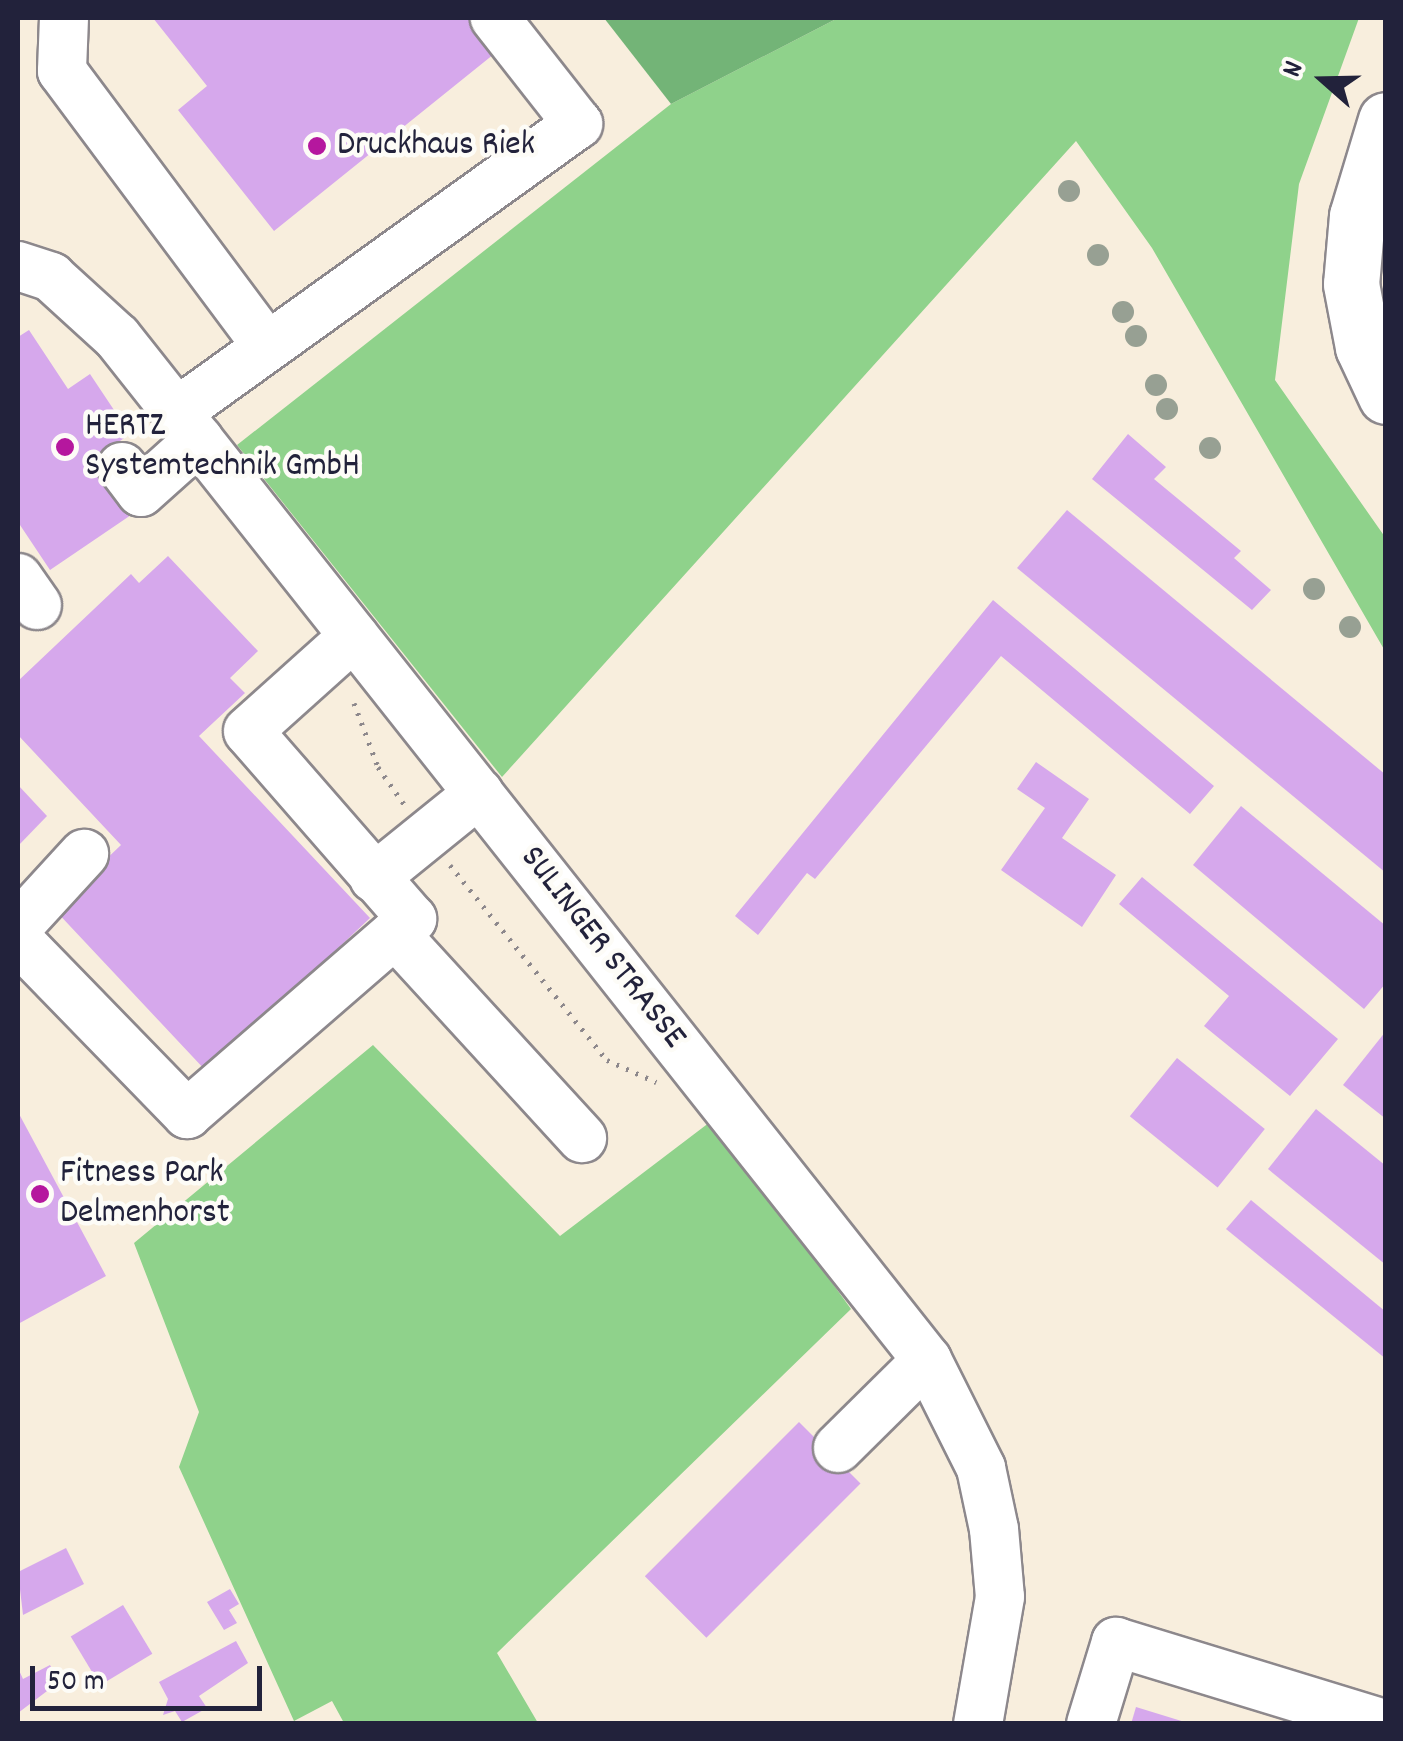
<!DOCTYPE html>
<style>
body{margin:0}
#map{position:relative;width:1403px;height:1741px;overflow:hidden;background:#f8eedd;font-family:Dekko,sans-serif}
div>[style]{position:absolute}
[style*='--x']{left:calc(var(--x)*1px);top:calc(var(--y)*1px);width:calc(var(--w)*1px);rotate:calc(var(--a)*1deg)}
.green>*{inset:0;background:#8fd28b}
.forest>*{inset:0;background:#73b477}
.building>*{inset:0;background:#d6a8ec;transform-origin:0 0}
.path>*{height:5px;margin-top:-2.5px;transform-origin:0;background:repeating-linear-gradient(90deg,#8d888c 0 2.5px,transparent 0 10.5px)}
.roads{filter:drop-shadow(2px 0 #8d888c) drop-shadow(-2px 0 #8d888c) drop-shadow(0 2px #8d888c) drop-shadow(0 -2px #8d888c)}
.minor>*{height:48px;margin:-24px;padding:0 24px;transform-origin:24px;border-radius:24px;background:#fff}
.highway>*{height:55px;margin:-27.5px;padding:0 27.5px;transform-origin:27.5px;border-radius:27.5px;background:#fff}
.trees>*{width:22px;height:22px;margin:-11px;border-radius:50%;background:#97a093}
.dots>*{width:28px;height:28px;translate:-50% -50%;box-sizing:border-box;border:5px solid #fdfcf7;border-radius:50%}
span{translate:-50% -50%;white-space:nowrap;text-align:center;line-height:1.15;-webkit-text-stroke:9px #fdfcf7;paint-order:stroke}
.poi-label{font-size:35px;color:#22223b}
.left{translate:0 -50%;text-align:left}
.street-label{font-size:35px;color:#22223b}
.frame{position:absolute;inset:0;border:20px solid #22223b;pointer-events:none}
.north{position:absolute;left:1273px;top:30px;width:100px;height:100px;-webkit-text-stroke:8px #fdfcf7;paint-order:stroke;rotate:290deg;font-size:28px;font-weight:700;line-height:40px;text-align:center;color:#22223b}
.north::after{content:'';display:block;margin:auto;width:35px;height:45px;background:#22223b;clip-path:polygon(50% 0,100% 100%,50% 72%,0 100%)}
.scale{position:absolute;left:30px;top:1666px;width:232px;height:45px;box-sizing:border-box;border:5px solid #22223b;border-top:0;padding-left:12px;font-size:30px;line-height:35px;white-space:nowrap;color:#22223b;-webkit-text-stroke:8px #fdfcf7;paint-order:stroke}
</style>
<div id="map">
<div class="green">
<i style="clip-path:polygon(838px 18px,1359px 18px,1299px 184px,1275px 380px,1385px 537px,1385px 651px,1152px 248px,1076px 141px,502px 777px,237px 445px,671px 104px)"></i>
<i style="clip-path:polygon(373px 1045px,560px 1236px,714px 1119px,851px 1309px,497px 1653px,538px 1723px,344px 1723px,332px 1701px,294px 1721px,179px 1467px,199px 1412px,134px 1243px)"></i>
</div>
<div class="forest">
<i style="clip-path:polygon(604px 18px,838px 18px,671px 104px)"></i>
</div>
<div class="building">
<i style="clip-path:polygon(153px 18px,473px 18px,499px 50px,274px 231px,178px 110px,207px 86px)"></i>
<i style="clip-path:polygon(29px 330px,68px 389px,90px 374px,130px 434px,94px 459px,131px 515px,50px 570px,18px 522px,18px 337px)"></i>
<i style="clip-path:polygon(1128px 434px,1166px 467px,1154px 479px,1241px 551px,1234px 558px,1271px 590px,1252px 610px,1092px 479px)"></i>
<i style="clip-path:polygon(1067px 510px,1386px 775px,1386px 873px,1017px 568px)"></i>
<i style="clip-path:polygon(168px 556px,258px 651px,230px 678px,245px 693px,199px 736px,370px 918px,207px 1072px,54px 909px,121px 845px,18px 735px,18px 681px,131px 574px,139px 583px)"></i>
<i style="clip-path:polygon(993px 600px,1214px 786px,1190px 814px,1001px 656px,815px 879px,807px 873px,758px 935px,735px 916px)"></i>
<i style="clip-path:polygon(1036px 762px,1089px 799px,1062px 838px,1116px 875px,1082px 927px,1001px 870px,1045px 808px,1017px 789px)"></i>
<i style="clip-path:polygon(18px 785px,47px 816px,18px 846px)"></i>
<i style="clip-path:polygon(1241px 806px,1386px 926px,1386px 983px,1364px 1009px,1193px 865px)"></i>
<i style="clip-path:polygon(1142px 877px,1338px 1039px,1290px 1096px,1204px 1026px,1229px 996px,1119px 904px)"></i>
<i style="clip-path:polygon(1386px 1031px,1386px 1119px,1343px 1085px)"></i>
<i style="left:1177px;top:1058px;width:113px;height:75px;rotate:39deg"></i>
<i style="clip-path:polygon(1316px 1109px,1386px 1166px,1386px 1265px,1268px 1169px)"></i>
<i style="clip-path:polygon(18px 1112px,106px 1276px,18px 1324px)"></i>
<i style="clip-path:polygon(1251px 1200px,1386px 1312px,1386px 1359px,1226px 1229px)"></i>
<i style="left:799px;top:1422px;width:87px;height:218px;rotate:45deg"></i>
<i style="clip-path:polygon(66px 1548px,84px 1584px,23px 1615px,18px 1572px)"></i>
<i style="clip-path:polygon(230px 1589px,239px 1604px,229px 1610px,237px 1623px,224px 1630px,207px 1602px)"></i>
<i style="left:123px;top:1605px;width:57px;height:61px;rotate:59deg"></i>
<i style="clip-path:polygon(236px 1641px,248px 1663px,199px 1696px,207px 1708px,182px 1722px,175px 1711px,163px 1715px,168px 1699px,159px 1682px)"></i>
<i style="clip-path:polygon(50px 1665px,59px 1682px,18px 1713px,18px 1668px,23px 1679px)"></i>
<i style="clip-path:polygon(1136px 1707px,1188px 1723px,1188px 1724px,1131px 1724px)"></i>
</div>
<div class="path">
<i style="--x:354;--y:703;--w:68;--a:69.4"></i>
<i style="--x:378;--y:767;--w:45;--a:54.9"></i>
<i style="--x:450;--y:865;--w:250;--a:51.2"></i>
<i style="--x:607;--y:1060;--w:54;--a:24.2"></i>
</div>
<div class="roads">
<div class="minor">
<i style="--x:64;--y:18;--w:53;--a:92.2"></i>
<i style="--x:62;--y:71;--w:343;--a:53.3"></i>
<i style="--x:18;--y:266;--w:35;--a:18"></i>
<i style="--x:51;--y:277;--w:89;--a:42.3"></i>
<i style="--x:117;--y:337;--w:1305;--a:51.63"></i>
<i style="--x:927;--y:1360;--w:121;--a:63.4"></i>
<i style="--x:981;--y:1468;--w:62;--a:78"></i>
<i style="--x:994;--y:1529;--w:68;--a:85"></i>
<i style="--x:1000;--y:1597;--w:129;--a:99.8"></i>
<i style="--x:177;--y:412;--w:494;--a:-35.7"></i>
<i style="--x:578;--y:124;--w:135;--a:-128.1"></i>
<i style="--x:122;--y:467;--w:31;--a:53"></i>
<i style="--x:141;--y:492;--w:78;--a:-41.9"></i>
<i style="--x:18;--y:578;--w:33;--a:55"></i>
<i style="--x:374;--y:878;--w:135;--a:-39"></i>
<i style="--x:18;--y:926;--w:98;--a:-47.5"></i>
<i style="--x:395;--y:934;--w:277;--a:47.5"></i>
<i style="--x:18;--y:940;--w:243;--a:45.8"></i>
<i style="--x:187;--y:1114;--w:275;--a:-40.9"></i>
<i style="--x:395;--y:934;--w:23;--a:-41"></i>
<i style="--x:412;--y:919;--w:249;--a:-131.1"></i>
<i style="--x:248;--y:731;--w:142;--a:-41.9"></i>
<i style="--x:838;--y:1448;--w:125;--a:-44.7"></i>
<i style="--x:1091;--y:1724;--w:86;--a:-73"></i>
<i style="--x:1116;--y:1642;--w:281;--a:17"></i>
</div>
<div class="highway">
<i style="--x:1386;--y:120;--w:100;--a:106.8"></i>
<i style="--x:1357;--y:216;--w:68;--a:95"></i>
<i style="--x:1351;--y:284;--w:64;--a:79.2"></i>
<i style="--x:1363;--y:347;--w:54;--a:64.9"></i>
</div>
</div>
<div class="trees">
<i style="left:1069px;top:191px"></i>
<i style="left:1098px;top:255px"></i>
<i style="left:1123px;top:312px"></i>
<i style="left:1136px;top:336px"></i>
<i style="left:1156px;top:385px"></i>
<i style="left:1167px;top:409px"></i>
<i style="left:1210px;top:448px"></i>
<i style="left:1314px;top:589px"></i>
<i style="left:1350px;top:627px"></i>
</div>
<div class="dots">
<i style="left:317px;top:146px;background:#b5179e"></i>
<i style="left:65px;top:447px;background:#b5179e"></i>
<i style="left:40px;top:1194px;background:#b5179e"></i>
</div>
<div class="poi-label">
<span class="left" style="left:337px;top:146px">Druckhaus Riek</span>
<span class="left" style="left:85px;top:447px">HERTZ<br>Systemtechnik GmbH</span>
<span class="left" style="left:60px;top:1194px">Fitness Park<br>Delmenhorst</span>
</div>
<div class="street-label">
<span style="left:602px;top:948px;rotate:52deg">SULINGER STRASSE</span>
</div>
<div class="frame"></div>
<div class="north">N</div>
<div class="scale">50 m</div>
</div>
